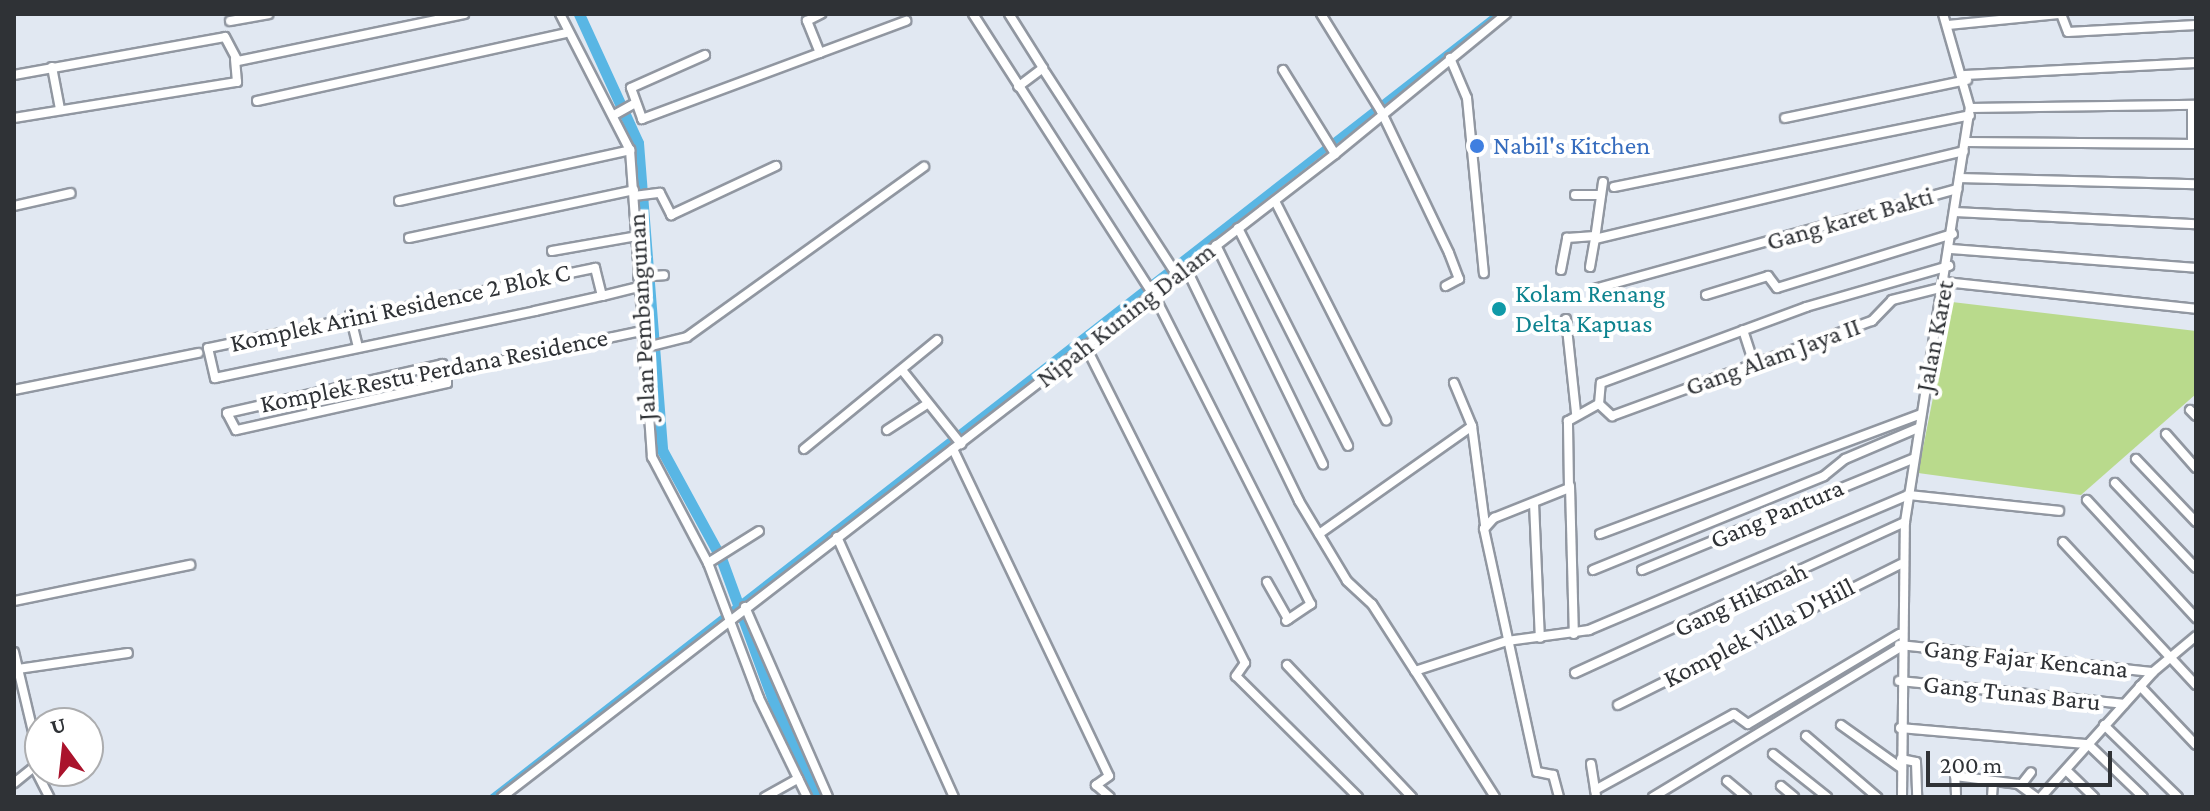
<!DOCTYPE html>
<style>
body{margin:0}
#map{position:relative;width:2210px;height:811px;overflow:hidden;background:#e1e8f2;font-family:"Crimson Pro",serif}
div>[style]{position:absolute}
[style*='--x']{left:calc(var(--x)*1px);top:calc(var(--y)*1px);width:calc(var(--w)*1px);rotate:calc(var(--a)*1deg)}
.green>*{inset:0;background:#b9da8c}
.canal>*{height:7px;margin:-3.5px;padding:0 3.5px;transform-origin:3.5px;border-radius:3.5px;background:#59b6e4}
.river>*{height:11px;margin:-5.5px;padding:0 5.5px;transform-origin:5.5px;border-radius:5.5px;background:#59b6e4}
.roads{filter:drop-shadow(2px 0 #9197a1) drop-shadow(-2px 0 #9197a1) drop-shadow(0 2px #9197a1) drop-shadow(0 -2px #9197a1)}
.minor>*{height:8px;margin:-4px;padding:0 4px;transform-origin:4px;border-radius:4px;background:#fff}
.dots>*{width:22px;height:22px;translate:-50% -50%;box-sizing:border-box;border:4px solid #fff;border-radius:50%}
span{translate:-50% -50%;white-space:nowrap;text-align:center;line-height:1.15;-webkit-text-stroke:8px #fff;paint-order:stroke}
.shop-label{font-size:26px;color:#366cbe}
.left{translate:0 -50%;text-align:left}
.street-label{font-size:26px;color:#2f3236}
.culture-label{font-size:26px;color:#0d838f}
.frame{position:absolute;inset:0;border:16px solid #2f3236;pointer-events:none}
.north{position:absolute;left:24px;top:707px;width:80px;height:80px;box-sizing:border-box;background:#fff;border:2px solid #acadaf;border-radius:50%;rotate:345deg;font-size:22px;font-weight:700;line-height:32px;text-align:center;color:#2f3236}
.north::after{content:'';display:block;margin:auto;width:28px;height:36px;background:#aa132c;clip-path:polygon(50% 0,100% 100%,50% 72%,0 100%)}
.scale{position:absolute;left:1926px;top:751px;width:186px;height:36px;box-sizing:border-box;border:4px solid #2f3236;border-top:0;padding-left:10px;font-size:24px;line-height:28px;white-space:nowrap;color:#2f3236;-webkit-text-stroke:6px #fff;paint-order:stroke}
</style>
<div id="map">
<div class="green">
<i style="clip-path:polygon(1952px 302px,2196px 331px,2196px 394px,2081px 495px,1918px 473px)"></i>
</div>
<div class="canal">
<i style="--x:492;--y:797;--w:1274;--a:-37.92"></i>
</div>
<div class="river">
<i style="--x:579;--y:14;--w:142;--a:65.4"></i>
<i style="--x:638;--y:143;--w:308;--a:85.5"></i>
<i style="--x:662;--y:450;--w:123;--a:61.4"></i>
<i style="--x:721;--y:558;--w:154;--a:69.9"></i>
<i style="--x:774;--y:703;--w:104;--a:64.9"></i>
</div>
<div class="roads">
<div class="minor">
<i style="--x:560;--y:14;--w:153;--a:62.8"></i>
<i style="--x:630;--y:150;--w:308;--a:85.9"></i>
<i style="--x:652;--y:457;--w:120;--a:62.2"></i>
<i style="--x:708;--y:563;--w:144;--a:69.3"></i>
<i style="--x:759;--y:698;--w:110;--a:64.1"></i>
<i style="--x:973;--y:14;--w:341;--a:57.3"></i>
<i style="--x:1157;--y:301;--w:340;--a:63.1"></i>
<i style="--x:1311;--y:604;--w:30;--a:146"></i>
<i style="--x:1009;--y:14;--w:64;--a:57.8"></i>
<i style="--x:1043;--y:68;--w:31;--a:143"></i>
<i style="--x:1321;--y:14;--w:114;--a:58.3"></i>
<i style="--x:1381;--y:111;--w:157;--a:64.4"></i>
<i style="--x:1449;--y:253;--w:28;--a:69"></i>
<i style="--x:1459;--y:279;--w:15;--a:152"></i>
<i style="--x:2061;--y:14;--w:19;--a:69"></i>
<i style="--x:2068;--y:32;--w:128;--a:-3.1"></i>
<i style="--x:230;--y:21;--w:39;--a:-10"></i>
<i style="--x:1948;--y:25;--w:114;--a:-5.6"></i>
<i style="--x:820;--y:53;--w:35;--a:-112"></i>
<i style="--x:807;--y:21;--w:16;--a:-27"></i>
<i style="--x:705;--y:55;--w:81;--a:156"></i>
<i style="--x:631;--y:88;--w:33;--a:70"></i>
<i style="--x:642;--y:119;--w:282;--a:-20.4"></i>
<i style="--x:1450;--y:58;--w:43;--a:67"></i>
<i style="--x:1467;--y:98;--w:176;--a:84.5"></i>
<i style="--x:52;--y:67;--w:43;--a:79.2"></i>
<i style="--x:1283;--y:70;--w:99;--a:58.2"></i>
<i style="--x:1045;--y:72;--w:242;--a:57"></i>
<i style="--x:14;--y:75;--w:214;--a:-10.2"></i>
<i style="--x:225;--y:37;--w:27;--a:62"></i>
<i style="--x:238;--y:61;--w:231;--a:-11.7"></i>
<i style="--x:1965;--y:75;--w:231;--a:-3"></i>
<i style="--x:257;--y:101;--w:315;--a:-12.4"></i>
<i style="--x:2192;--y:105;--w:39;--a:90"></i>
<i style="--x:1970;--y:108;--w:226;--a:-0.8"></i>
<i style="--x:614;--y:115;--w:23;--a:-29"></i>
<i style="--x:14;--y:118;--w:226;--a:-9.2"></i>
<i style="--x:237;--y:82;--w:23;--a:-95"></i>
<i style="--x:1785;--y:118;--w:186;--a:-11.8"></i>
<i style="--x:1965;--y:142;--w:231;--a:0.5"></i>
<i style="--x:1959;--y:178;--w:237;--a:1.5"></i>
<i style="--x:1603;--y:182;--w:58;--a:98"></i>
<i style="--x:1595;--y:239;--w:379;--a:-13.4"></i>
<i style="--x:1614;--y:187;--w:363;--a:-11.4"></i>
<i style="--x:1575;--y:195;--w:26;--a:0"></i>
<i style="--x:634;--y:196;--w:26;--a:-7"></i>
<i style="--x:660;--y:193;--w:25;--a:63"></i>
<i style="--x:671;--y:215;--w:116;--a:-25"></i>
<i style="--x:399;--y:201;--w:237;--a:-12.4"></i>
<i style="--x:1275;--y:201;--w:246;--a:63.1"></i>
<i style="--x:14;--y:206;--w:58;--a:-12.8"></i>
<i style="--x:1955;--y:212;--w:241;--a:2.9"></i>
<i style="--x:1238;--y:228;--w:244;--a:63.2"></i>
<i style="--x:409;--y:238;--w:230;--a:-12"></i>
<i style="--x:1216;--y:245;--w:244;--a:64"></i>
<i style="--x:1951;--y:249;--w:246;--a:4.4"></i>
<i style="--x:552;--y:251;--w:86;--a:-10"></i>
<i style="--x:1590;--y:267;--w:28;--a:-80"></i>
<i style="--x:1186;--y:268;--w:259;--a:64.1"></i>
<i style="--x:1299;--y:501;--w:93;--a:59"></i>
<i style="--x:1347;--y:581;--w:34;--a:43"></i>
<i style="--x:1372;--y:604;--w:80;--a:57.3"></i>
<i style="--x:1561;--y:270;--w:33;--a:-79"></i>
<i style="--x:1567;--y:238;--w:28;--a:-4"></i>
<i style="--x:638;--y:277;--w:26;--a:-4"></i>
<i style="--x:1945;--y:282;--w:252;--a:6.1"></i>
<i style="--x:1594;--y:289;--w:377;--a:-15.4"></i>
<i style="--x:1706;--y:295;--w:65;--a:-17"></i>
<i style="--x:1768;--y:276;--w:15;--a:53"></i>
<i style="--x:1777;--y:288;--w:184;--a:-17.1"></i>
<i style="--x:602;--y:296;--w:29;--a:-104"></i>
<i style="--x:595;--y:268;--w:395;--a:168.3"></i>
<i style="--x:208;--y:348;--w:31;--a:77"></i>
<i style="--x:215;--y:378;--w:327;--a:-11.8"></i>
<i style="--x:535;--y:311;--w:69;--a:-12.6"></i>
<i style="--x:602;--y:296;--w:38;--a:-14"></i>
<i style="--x:350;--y:315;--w:33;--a:76"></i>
<i style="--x:1566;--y:319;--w:95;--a:83.9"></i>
<i style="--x:1743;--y:330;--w:36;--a:72"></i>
<i style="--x:1085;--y:345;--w:356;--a:63.3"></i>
<i style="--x:1245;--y:663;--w:16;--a:125"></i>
<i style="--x:1236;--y:676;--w:172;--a:44.8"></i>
<i style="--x:643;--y:348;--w:45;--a:-14"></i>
<i style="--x:687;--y:337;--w:292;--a:-35.7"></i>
<i style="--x:902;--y:370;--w:95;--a:51.4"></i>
<i style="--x:447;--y:372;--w:11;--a:90"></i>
<i style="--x:447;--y:383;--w:216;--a:167.4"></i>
<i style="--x:236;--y:430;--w:19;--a:-118"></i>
<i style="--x:227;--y:413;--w:221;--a:-12.8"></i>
<i style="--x:442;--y:364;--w:9;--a:58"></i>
<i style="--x:447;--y:372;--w:199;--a:-11.9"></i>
<i style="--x:1454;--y:383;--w:47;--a:67.3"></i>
<i style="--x:1472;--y:426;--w:100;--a:82.5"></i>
<i style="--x:14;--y:390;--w:188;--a:-11.4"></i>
<i style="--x:1599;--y:404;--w:21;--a:-85"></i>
<i style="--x:1601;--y:383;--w:219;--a:-20.3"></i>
<i style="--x:1806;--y:307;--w:149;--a:-16"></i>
<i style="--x:1599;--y:404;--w:18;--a:43"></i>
<i style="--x:1612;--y:416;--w:277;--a:-20.1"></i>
<i style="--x:1872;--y:321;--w:29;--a:-46"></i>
<i style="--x:1892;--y:300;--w:54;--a:-14"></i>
<i style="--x:2190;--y:410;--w:8;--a:45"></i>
<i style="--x:887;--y:430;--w:48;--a:-33"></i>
<i style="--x:2166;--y:434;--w:45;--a:48.6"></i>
<i style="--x:804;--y:449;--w:172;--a:-39.3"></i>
<i style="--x:953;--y:449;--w:362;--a:64.5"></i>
<i style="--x:1109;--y:776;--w:16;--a:145"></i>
<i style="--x:1096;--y:785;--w:18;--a:41"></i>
<i style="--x:2136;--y:459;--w:87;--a:46.4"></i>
<i style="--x:2115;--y:483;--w:117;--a:46.4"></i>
<i style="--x:1570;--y:486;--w:148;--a:88.5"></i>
<i style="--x:2087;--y:500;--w:161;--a:47.3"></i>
<i style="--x:1534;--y:503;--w:135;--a:87.5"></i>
<i style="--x:1319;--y:534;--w:187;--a:-35.2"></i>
<i style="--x:1600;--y:534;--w:343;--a:-20.5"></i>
<i style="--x:837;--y:537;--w:285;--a:65.8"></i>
<i style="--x:2063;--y:542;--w:195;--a:47.1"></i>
<i style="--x:708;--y:563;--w:60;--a:-32.1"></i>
<i style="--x:1593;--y:570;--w:249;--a:-22.1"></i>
<i style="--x:1824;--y:476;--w:27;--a:-39"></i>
<i style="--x:1845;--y:459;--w:79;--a:-23"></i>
<i style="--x:1642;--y:570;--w:293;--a:-22.3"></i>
<i style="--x:1267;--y:582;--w:43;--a:60.4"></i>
<i style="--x:14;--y:601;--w:180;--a:-11.6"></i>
<i style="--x:745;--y:607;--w:207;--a:66.4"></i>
<i style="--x:1899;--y:645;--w:255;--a:6.1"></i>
<i style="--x:14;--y:652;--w:104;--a:76.6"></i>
<i style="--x:38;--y:753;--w:15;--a:106"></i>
<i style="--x:34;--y:767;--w:26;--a:141"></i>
<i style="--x:1287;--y:665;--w:182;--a:46.6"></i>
<i style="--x:18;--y:669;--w:111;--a:-8.3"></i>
<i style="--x:1575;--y:673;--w:363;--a:-24.6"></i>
<i style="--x:1899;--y:681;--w:226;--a:5.8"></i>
<i style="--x:2140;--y:686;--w:81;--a:46.5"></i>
<i style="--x:1618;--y:705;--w:316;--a:-26.5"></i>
<i style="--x:1841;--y:725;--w:74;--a:35.6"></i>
<i style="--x:2104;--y:725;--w:103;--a:44.2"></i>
<i style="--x:1900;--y:728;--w:189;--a:4.9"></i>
<i style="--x:2088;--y:744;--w:76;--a:43.9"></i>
<i style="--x:1806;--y:736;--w:94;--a:40.7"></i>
<i style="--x:1773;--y:754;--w:69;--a:38.5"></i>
<i style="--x:1901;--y:759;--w:15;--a:11"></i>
<i style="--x:1916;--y:762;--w:35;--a:88"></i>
<i style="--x:1591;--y:764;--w:33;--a:81"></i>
<i style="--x:34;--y:767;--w:34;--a:63"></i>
<i style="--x:1955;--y:767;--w:30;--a:88"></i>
<i style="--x:2066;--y:770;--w:39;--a:44"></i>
<i style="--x:1955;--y:776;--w:64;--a:7.2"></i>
<i style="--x:2018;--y:784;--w:22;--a:36"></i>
<i style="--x:1727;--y:781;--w:25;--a:40"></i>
<i style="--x:2021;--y:785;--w:16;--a:-52"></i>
<i style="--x:1781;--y:786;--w:17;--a:40"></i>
<i style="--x:1595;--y:790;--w:158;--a:-28.7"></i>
<i style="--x:1734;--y:714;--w:17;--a:36"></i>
<i style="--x:1748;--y:724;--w:176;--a:-30.8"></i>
<i style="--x:502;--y:797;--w:1052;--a:-37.66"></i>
<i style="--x:1335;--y:154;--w:221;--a:-39.3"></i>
<i style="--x:765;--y:797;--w:38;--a:-29"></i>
<i style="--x:1495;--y:797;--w:149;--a:-122.4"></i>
<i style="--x:1415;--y:671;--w:97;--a:-18.1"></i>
<i style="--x:1507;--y:641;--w:83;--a:-7.6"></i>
<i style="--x:1589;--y:630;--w:346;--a:-22.9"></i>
<i style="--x:1908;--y:495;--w:152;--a:6"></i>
<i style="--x:1559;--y:797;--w:23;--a:-105"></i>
<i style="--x:1553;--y:775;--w:16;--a:-169"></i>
<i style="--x:1537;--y:772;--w:249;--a:-102.3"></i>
<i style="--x:1484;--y:529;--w:15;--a:-48"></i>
<i style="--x:1494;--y:518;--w:81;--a:-21.8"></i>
<i style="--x:1569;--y:488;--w:67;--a:-90.9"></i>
<i style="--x:1568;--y:421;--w:35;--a:-29"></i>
<i style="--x:1653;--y:797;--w:288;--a:-31.2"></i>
<i style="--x:1902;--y:797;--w:275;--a:-89.4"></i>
<i style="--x:1905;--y:522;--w:419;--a:-81.1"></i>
<i style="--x:1970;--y:108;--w:98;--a:-106"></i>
<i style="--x:1992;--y:797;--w:16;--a:-86"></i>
<i style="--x:2041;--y:797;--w:168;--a:-48.1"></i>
<i style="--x:2153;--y:672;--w:56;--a:-39.9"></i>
</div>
</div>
<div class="dots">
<i style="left:1477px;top:146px;background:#3f7fe0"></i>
<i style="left:1499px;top:309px;background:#0f9aa8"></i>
</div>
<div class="shop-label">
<span class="left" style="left:1493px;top:146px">Nabil's Kitchen</span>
</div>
<div class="street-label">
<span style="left:1850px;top:219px;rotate:-16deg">Gang karet Bakti</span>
<span style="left:400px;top:308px;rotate:-12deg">Komplek Arini Residence 2 Blok C</span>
<span style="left:1126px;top:315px;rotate:-38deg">Nipah Kuning Dalam</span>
<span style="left:642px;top:317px;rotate:-93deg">Jalan Pembangunan</span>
<span style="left:1935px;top:336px;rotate:-79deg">Jalan Karet</span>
<span style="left:1773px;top:357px;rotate:-20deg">Gang Alam Jaya II</span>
<span style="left:434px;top:371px;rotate:-11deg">Komplek Restu Perdana Residence</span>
<span style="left:1777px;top:514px;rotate:-23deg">Gang Pantura</span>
<span style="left:1741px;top:600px;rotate:-25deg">Gang Hikmah</span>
<span style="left:1759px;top:633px;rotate:-27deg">Komplek Villa D'Hill</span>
<span style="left:2026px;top:659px;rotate:6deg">Gang Fajar Kencana</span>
<span style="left:2012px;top:693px;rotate:6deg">Gang Tunas Baru</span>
</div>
<div class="culture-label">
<span class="left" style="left:1515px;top:309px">Kolam Renang<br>Delta Kapuas</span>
</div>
<div class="frame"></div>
<div class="north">U</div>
<div class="scale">200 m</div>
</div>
